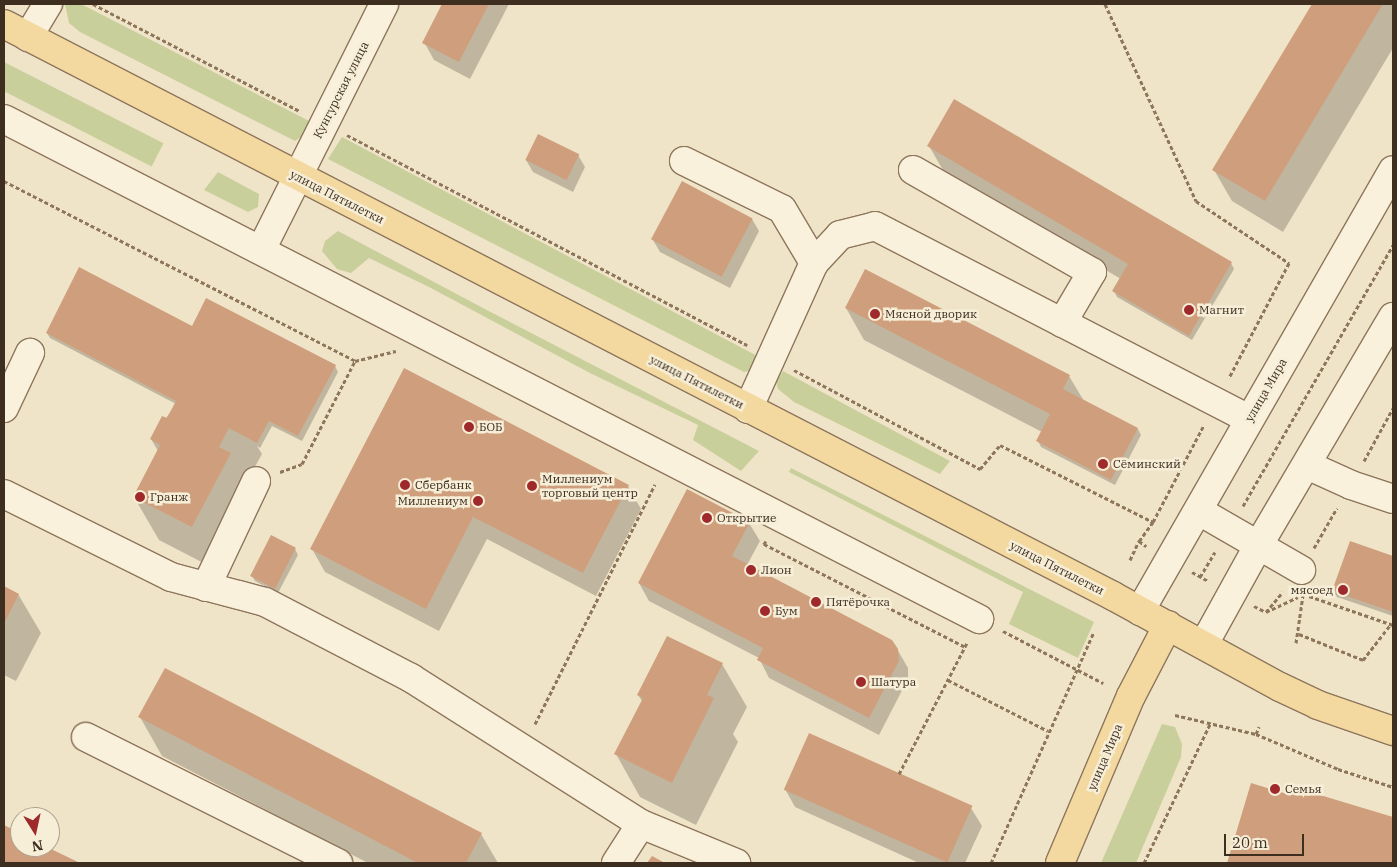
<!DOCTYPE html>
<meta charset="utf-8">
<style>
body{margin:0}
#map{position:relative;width:1397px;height:867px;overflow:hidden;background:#f0e4c8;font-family:"IBM Plex Serif",serif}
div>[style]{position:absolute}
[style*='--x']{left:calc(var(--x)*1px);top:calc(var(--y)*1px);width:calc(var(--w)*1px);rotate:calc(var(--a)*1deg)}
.green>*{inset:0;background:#c9cf9b;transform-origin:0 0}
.shadow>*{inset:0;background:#0003}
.building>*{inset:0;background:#cf9f7d;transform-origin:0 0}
.path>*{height:3px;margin-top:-1.5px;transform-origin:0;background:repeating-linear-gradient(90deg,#8d765c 0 4px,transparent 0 6.5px)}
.roads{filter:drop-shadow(1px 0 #8d765c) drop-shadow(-1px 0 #8d765c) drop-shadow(0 1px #8d765c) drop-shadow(0 -1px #8d765c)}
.minor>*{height:28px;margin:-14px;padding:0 14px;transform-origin:14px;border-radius:14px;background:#faf1dc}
.major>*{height:28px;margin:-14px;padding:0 14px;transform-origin:14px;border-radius:14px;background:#f3d9a0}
.dots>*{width:14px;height:14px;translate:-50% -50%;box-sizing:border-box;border:2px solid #f7eed8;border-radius:50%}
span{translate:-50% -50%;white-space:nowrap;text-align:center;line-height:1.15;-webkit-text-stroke:5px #f7eed8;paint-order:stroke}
.street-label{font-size:12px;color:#3d2e20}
.poi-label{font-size:12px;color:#3d2e20}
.left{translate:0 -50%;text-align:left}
.right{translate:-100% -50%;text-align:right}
.frame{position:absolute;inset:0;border:5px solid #3d2e20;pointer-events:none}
.north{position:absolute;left:10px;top:807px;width:50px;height:50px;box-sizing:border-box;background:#f7eed8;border:1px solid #ada18e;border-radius:50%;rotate:170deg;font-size:14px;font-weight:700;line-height:20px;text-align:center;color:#3d2e20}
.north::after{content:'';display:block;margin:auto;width:18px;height:22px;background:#9e2a2b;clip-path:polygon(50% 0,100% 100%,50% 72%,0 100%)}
.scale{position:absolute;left:1224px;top:834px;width:80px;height:22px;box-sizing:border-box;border:2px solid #3d2e20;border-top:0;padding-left:6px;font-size:15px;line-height:18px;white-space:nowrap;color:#3d2e20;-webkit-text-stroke:4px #f7eed8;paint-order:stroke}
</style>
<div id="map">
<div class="green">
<i style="clip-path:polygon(65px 4px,81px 4px,313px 123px,308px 132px,295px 141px,80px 32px,69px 23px)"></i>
<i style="left:4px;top:62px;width:179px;height:26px;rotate:27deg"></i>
<i style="clip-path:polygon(342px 137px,763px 359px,754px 370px,744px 372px,328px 159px)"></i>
<i style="clip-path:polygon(218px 172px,259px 194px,258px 207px,248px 212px,204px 190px)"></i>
<i style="clip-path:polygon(338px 231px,483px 308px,759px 451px,741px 471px,693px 440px,698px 425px,590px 373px,429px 287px,369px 258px,351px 273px,337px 269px,322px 251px,325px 241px)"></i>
<i style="clip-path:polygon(783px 371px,950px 461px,940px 474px,794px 402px,778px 389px,776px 382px)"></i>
<i style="clip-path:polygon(791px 468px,1094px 622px,1078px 658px,1009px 624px,1023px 592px,789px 472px)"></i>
<i style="clip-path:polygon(1162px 724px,1175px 727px,1182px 744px,1181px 757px,1136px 863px,1101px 863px)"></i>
</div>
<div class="shadow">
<i style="clip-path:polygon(444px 4px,509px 4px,470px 79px,434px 60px,424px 42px)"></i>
<i style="clip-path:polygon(1313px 4px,1393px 4px,1393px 48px,1283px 232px,1232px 201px,1214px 170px)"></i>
<i style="clip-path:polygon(929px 146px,1231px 263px,1234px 269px,1192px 340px,1117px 297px,1114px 291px,1121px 279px,947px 177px)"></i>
<i style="clip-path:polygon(578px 155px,585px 167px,573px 192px,533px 172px,526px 160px)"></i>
<i style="clip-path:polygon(752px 219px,759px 231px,730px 288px,660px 252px,653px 240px)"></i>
<i style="clip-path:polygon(846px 308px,1069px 376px,1084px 401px,1138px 429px,1141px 435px,1115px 485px,1041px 447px,1038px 441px,1042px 432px,864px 340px)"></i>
<i style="clip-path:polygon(192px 328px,335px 366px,338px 372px,302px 441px,272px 426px,260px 448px,257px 446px,262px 454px,246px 483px,217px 570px,159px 540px,134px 497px,158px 451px,151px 439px,176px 404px,50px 338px,47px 333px)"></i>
<i style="clip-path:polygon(628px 486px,641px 509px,596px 596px,487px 539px,439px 631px,325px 572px,312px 549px)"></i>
<i style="clip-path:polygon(749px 523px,760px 541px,747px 565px,897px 649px,908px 668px,908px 679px,879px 735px,769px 678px,759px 658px,649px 601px,639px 583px)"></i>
<i style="clip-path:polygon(1350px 543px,1393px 558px,1393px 616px,1337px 597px,1333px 591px)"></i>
<i style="clip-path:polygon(295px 549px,298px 555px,278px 593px,255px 581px,252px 576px)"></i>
<i style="clip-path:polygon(4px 587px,18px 594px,41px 633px,16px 681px,4px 675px)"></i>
<i style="clip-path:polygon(722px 664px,747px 707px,733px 734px,738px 742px,696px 825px,640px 797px,616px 754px,642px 701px,638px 695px)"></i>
<i style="clip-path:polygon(140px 717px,481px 834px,498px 863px,368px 863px,162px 756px)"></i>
<i style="clip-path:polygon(1252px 785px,1288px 796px,1290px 788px,1393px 818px,1393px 863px,1228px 863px)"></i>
<i style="clip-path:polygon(785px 789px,971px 808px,982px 826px,965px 863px,919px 863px,795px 807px)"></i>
<i style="clip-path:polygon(4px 826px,20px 835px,20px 847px,45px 847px,77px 863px,4px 863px)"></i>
</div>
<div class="building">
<i style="clip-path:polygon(442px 4px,489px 4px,459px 62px,422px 43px)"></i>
<i style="clip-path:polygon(1312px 4px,1383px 4px,1265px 201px,1212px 170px)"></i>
<i style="clip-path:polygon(954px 99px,1232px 262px,1189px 336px,1112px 291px,1128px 264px,927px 146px)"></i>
<i style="left:538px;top:134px;width:46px;height:29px;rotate:26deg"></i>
<i style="left:682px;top:181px;width:80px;height:66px;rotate:28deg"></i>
<i style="clip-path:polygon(79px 267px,192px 326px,206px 298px,336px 365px,298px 436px,269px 421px,257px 443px,229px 428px,219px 447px,231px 453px,192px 527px,133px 497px,160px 445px,150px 439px,162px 416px,167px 418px,176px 401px,46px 333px)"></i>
<i style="clip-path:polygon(865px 269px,1070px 375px,1063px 389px,1138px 428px,1111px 480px,1036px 441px,1050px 414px,845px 308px)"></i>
<i style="clip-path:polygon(404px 368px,629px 485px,583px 573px,473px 517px,426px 609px,310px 549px)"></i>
<i style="clip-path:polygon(687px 489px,750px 522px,732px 556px,892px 640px,898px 649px,899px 661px,869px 718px,757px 660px,763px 648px,638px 583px)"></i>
<i style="left:271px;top:535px;width:28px;height:46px;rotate:27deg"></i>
<i style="clip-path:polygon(1350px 541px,1393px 556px,1393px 612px,1332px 591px)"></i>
<i style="clip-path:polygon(4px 586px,19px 594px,4px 624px)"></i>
<i style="clip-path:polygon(667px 636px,723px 663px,707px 695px,714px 698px,672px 783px,614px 754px,643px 698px,637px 695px)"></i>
<i style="clip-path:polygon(165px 668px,482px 833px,466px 863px,418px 863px,138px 717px)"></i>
<i style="left:809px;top:733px;width:179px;height:62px;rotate:24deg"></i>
<i style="clip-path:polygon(1251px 783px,1287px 794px,1290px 786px,1393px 817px,1393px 863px,1227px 863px)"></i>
<i style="clip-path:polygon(4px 825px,20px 833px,20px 847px,47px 847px,80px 863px,4px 863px)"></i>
<i style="clip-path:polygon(652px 856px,665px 863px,647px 863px)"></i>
</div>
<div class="path">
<i style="--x:93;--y:4;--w:234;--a:27.4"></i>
<i style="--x:1105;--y:4;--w:217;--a:65.2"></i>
<i style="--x:1196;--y:201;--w:112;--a:33.7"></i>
<i style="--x:1289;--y:263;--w:130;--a:117.6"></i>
<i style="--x:347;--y:135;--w:452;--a:27.7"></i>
<i style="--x:4;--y:181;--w:394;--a:27.1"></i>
<i style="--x:355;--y:361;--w:42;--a:-13.7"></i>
<i style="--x:794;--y:370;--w:211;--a:28"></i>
<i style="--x:980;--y:469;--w:31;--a:-50"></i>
<i style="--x:1000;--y:445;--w:171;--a:26.7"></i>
<i style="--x:1153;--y:522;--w:24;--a:126"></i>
<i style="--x:1139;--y:541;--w:9;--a:36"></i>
<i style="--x:1364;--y:461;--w:60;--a:-61.3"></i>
<i style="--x:280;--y:472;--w:23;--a:-20"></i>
<i style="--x:302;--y:464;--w:116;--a:-62.8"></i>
<i style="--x:1243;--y:506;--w:301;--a:-60.1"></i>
<i style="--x:1153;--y:522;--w:110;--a:-62.3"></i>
<i style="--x:766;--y:541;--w:4;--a:124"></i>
<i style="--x:764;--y:544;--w:226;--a:27.1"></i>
<i style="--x:1314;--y:548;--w:46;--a:-60.1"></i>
<i style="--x:1130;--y:560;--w:21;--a:-65"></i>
<i style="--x:1192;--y:572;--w:18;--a:29"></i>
<i style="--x:1200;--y:577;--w:29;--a:-59"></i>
<i style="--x:1309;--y:596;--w:89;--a:19"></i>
<i style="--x:1254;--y:606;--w:13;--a:27"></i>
<i style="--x:1266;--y:612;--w:35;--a:-25"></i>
<i style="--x:1266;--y:612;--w:26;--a:-50"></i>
<i style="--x:1003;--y:631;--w:113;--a:27.5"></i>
<i style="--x:1299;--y:634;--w:69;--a:22.1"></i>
<i style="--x:1363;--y:660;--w:46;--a:-52.1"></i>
<i style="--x:1296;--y:643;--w:49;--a:-81.7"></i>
<i style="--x:948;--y:680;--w:112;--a:27"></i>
<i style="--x:1175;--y:715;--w:83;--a:13.2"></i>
<i style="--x:1256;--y:734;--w:89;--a:23.1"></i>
<i style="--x:1338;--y:769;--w:58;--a:18.1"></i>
<i style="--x:535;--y:724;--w:268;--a:-63.4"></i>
<i style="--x:1256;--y:734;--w:8;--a:-67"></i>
<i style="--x:899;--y:774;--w:148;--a:-62.6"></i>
<i style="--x:991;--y:863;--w:253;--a:-66"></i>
<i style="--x:1144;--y:863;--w:156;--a:-64.6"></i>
</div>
<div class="roads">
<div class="minor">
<i style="--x:28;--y:37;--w:39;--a:-59"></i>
<i style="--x:4;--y:119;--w:1096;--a:27.15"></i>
<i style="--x:684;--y:161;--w:109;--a:26.1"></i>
<i style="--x:782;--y:209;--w:63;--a:59.3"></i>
<i style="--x:913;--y:170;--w:206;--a:29.7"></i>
<i style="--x:1092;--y:272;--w:59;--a:120.5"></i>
<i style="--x:261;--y:250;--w:275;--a:-63.4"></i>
<i style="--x:4;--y:408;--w:61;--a:-64.7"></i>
<i style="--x:748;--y:409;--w:160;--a:-65.7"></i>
<i style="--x:814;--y:263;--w:38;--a:-47"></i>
<i style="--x:840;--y:235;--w:36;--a:-14"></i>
<i style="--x:875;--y:226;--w:421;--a:27.3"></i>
<i style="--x:1307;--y:465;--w:48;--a:24.4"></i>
<i style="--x:1351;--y:485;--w:44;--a:18.4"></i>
<i style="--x:4;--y:494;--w:186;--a:26.4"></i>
<i style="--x:171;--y:577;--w:97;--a:14.9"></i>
<i style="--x:265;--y:602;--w:165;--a:27.5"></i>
<i style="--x:411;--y:678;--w:272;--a:32.4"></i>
<i style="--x:641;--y:824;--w:103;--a:22.3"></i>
<i style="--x:1199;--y:511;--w:118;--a:30"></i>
<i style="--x:206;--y:587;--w:117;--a:-64.7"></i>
<i style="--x:1140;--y:611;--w:508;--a:-60.16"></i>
<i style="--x:1204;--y:644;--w:112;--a:-61.1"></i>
<i style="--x:1258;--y:546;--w:266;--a:-59.5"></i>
<i style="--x:86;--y:737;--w:282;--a:26.6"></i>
<i style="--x:616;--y:863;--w:46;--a:-57.3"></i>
</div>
<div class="major">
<i style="--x:4;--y:24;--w:1248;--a:27.28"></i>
<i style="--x:1113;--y:596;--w:190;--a:28.6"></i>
<i style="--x:1280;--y:687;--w:42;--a:25.3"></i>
<i style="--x:1318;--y:705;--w:79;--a:19.1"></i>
<i style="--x:1060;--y:863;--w:181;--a:-67"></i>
<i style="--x:1131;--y:696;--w:80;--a:-62.5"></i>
</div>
</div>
<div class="dots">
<i style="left:1189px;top:310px;background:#9e2a2b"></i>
<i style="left:875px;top:314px;background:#9e2a2b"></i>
<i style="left:469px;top:427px;background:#9e2a2b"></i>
<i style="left:1103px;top:464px;background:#9e2a2b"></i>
<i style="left:405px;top:485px;background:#9e2a2b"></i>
<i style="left:532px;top:486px;background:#9e2a2b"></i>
<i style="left:140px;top:497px;background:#9e2a2b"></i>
<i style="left:478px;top:501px;background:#9e2a2b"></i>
<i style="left:707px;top:518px;background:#9e2a2b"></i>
<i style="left:751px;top:570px;background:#9e2a2b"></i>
<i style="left:1343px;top:590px;background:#9e2a2b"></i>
<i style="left:816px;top:602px;background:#9e2a2b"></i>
<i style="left:765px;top:611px;background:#9e2a2b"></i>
<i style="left:861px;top:682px;background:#9e2a2b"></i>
<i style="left:1275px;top:789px;background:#9e2a2b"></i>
</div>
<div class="street-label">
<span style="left:341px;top:90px;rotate:-63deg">Кунгурская улица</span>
<span style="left:337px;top:197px;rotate:27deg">улица Пятилетки</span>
<span style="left:697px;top:382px;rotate:27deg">улица Пятилетки</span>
<span style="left:1266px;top:390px;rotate:-60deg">улица Мира</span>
<span style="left:1057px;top:568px;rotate:27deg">улица Пятилетки</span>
<span style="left:1105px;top:757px;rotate:-67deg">улица Мира</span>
</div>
<div class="poi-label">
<span class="left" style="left:1199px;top:310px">Магнит</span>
<span class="left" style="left:885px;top:314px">Мясной дворик</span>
<span class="left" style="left:479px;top:427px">БОБ</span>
<span class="left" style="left:1113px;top:464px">Сёминский</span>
<span class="left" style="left:542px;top:486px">Миллениум<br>торговый центр</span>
<span class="left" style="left:415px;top:485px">Сбербанк</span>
<span class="left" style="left:150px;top:497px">Гранж</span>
<span class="right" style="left:468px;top:501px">Миллениум</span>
<span class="left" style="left:717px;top:518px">Открытие</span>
<span class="left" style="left:761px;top:570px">Лион</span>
<span class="right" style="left:1333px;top:590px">мясоед</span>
<span class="left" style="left:826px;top:602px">Пятёрочка</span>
<span class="left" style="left:775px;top:611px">Бум</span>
<span class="left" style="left:871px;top:682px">Шатура</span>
<span class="left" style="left:1285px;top:789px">Семья</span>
</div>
<div class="frame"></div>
<div class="north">N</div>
<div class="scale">20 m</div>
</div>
